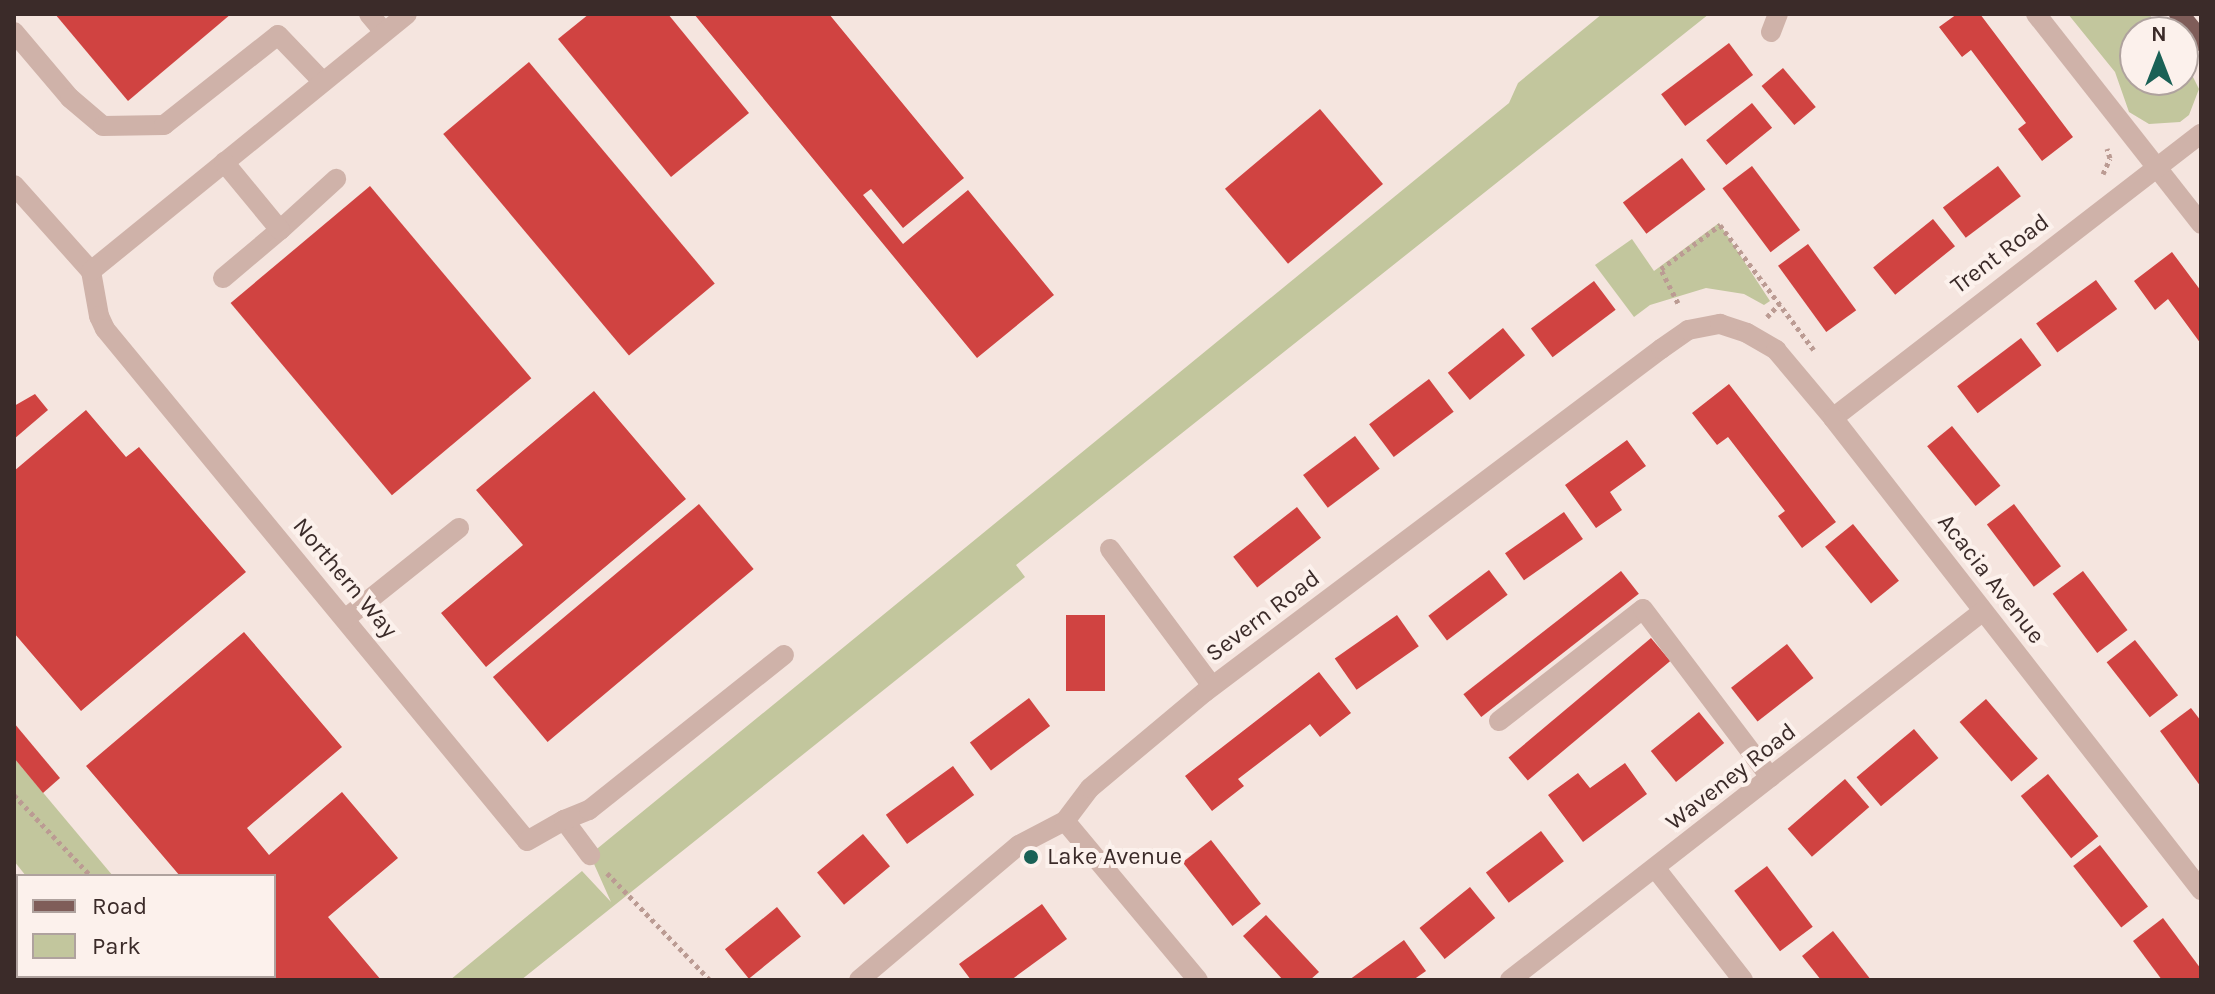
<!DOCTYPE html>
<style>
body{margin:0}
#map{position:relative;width:2215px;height:994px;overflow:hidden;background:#f5e5df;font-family:Karla,sans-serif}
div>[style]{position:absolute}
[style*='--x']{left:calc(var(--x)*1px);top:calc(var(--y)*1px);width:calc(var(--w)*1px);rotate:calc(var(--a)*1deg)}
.green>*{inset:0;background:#c2c69d}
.building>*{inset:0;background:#d04341;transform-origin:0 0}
.path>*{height:5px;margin-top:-2.5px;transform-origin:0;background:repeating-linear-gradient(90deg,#bb9b93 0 4px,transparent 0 8px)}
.minor>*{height:20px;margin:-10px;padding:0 10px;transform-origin:10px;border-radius:10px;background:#cfb2a9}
.major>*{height:20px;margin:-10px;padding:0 10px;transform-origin:10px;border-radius:10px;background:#7f5d59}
.dots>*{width:22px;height:22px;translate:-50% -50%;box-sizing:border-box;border:4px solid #fcf1ec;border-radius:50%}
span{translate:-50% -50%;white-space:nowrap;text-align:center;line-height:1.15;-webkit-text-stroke:8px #fcf1ec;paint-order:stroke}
.street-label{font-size:24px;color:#3b2b29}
.poi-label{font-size:24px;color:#3b2b29}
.left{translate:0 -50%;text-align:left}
.frame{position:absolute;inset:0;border:16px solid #3b2b29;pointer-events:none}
.legend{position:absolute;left:16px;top:874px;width:260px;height:104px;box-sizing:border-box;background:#fcf1ec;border:2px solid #afa29e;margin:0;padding:10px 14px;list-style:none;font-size:24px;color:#3b2b29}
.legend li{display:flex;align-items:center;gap:16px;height:40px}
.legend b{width:40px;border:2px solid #afa29e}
.north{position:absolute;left:2119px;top:16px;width:80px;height:80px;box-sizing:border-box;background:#fcf1ec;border:2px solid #afa29e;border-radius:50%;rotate:0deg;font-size:22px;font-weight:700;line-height:32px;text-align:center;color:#3b2b29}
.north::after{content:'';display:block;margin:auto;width:28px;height:36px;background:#1a6156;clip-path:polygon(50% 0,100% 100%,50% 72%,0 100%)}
</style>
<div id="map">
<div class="green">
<i style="clip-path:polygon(1602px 14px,1709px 14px,1016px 565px,1025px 577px,521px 980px,450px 980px,582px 871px,611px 902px,590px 855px,598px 848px,1509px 103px,1518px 83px)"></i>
<i style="clip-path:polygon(2068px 14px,2149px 14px,2163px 32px,2135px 32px,2135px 80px,2183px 80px,2183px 57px,2199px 89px,2189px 115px,2180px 122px,2149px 124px,2129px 112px,2115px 72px)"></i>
<i style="clip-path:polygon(1719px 223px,1770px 301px,1764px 305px,1744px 294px,1706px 288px,1650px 305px,1634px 317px,1595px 265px,1632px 239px,1654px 271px)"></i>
<i style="clip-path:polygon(14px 758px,113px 876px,26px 876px,14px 861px)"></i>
<i style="clip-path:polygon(14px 879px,18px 883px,18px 976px,27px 976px,22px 980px,14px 980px)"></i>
</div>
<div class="building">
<i style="clip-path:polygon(55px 14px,231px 14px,128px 101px)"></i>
<i style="clip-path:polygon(589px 14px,668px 14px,749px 113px,671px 177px,558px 39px)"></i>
<i style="clip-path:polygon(694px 14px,829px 14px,964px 178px,903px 228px,871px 189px,863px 195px,903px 244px,968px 190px,1054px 295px,977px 358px)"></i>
<i style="clip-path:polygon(1957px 14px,1980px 14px,2073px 137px,2042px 161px,2018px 129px,2026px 123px,1971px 50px,1962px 57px,1939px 27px)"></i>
<i style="left:1729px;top:43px;width:40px;height:85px;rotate:53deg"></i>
<i style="left:529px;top:62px;width:289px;height:112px;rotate:50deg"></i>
<i style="left:1783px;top:68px;width:51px;height:28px;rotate:50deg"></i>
<i style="left:1752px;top:103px;width:32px;height:59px;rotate:51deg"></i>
<i style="left:1320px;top:109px;width:98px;height:124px;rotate:50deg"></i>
<i style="left:1682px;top:158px;width:39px;height:74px;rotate:53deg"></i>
<i style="left:1752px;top:166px;width:80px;height:37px;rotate:53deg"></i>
<i style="left:1998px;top:166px;width:38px;height:69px;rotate:53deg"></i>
<i style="left:370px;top:186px;width:251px;height:182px;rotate:50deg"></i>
<i style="left:1933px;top:219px;width:35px;height:77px;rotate:51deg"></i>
<i style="left:1808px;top:244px;width:82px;height:37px;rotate:54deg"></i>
<i style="clip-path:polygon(2172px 252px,2201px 291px,2201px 344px,2168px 299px,2155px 310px,2134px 281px)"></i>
<i style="left:2096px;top:280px;width:36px;height:74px;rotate:54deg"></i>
<i style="left:1594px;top:281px;width:36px;height:79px;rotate:53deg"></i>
<i style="left:1503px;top:328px;width:35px;height:71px;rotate:51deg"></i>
<i style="left:2021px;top:338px;width:34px;height:80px;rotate:53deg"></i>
<i style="left:1429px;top:379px;width:41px;height:75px;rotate:53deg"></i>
<i style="clip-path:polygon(1729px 384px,1836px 522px,1802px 548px,1778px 516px,1785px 511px,1728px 437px,1717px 445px,1692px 413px)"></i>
<i style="clip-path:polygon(594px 391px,686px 499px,486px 667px,441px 613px,523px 545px,476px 490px)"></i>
<i style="clip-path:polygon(35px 394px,48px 410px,14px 439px,14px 406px)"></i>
<i style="clip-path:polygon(86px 410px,126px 457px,139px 447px,246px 572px,81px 711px,14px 633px,14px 471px)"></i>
<i style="left:1952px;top:426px;width:77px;height:32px;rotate:51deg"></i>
<i style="left:1355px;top:436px;width:41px;height:65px;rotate:53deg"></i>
<i style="clip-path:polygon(1627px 440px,1646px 466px,1610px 492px,1622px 510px,1596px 528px,1565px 485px)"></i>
<i style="left:699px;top:504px;width:85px;height:269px;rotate:50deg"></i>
<i style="left:2014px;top:504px;width:78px;height:34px;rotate:53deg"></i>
<i style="left:1297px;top:507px;width:39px;height:81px;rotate:52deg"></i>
<i style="left:1564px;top:512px;width:33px;height:72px;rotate:55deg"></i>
<i style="left:1853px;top:524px;width:73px;height:36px;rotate:51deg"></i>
<i style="left:1489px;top:570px;width:31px;height:76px;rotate:53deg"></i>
<i style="left:1621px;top:571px;width:29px;height:200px;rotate:52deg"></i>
<i style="left:2083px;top:571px;width:74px;height:38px;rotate:53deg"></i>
<i style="left:1066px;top:615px;width:39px;height:76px"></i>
<i style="left:1397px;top:615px;width:38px;height:76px;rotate:55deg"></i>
<i style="clip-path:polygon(244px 632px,342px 747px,247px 828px,269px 855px,342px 792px,398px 858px,328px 917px,381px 980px,269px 980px,265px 976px,274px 976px,274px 876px,180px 876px,86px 766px)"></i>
<i style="left:1651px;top:638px;width:30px;height:186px;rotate:50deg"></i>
<i style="left:2135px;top:640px;width:70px;height:36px;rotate:52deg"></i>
<i style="left:1787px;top:644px;width:43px;height:71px;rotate:52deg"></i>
<i style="clip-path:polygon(1319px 672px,1351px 713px,1320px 737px,1310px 724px,1238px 779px,1244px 786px,1212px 811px,1185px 776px)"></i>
<i style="left:1029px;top:698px;width:35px;height:74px;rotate:53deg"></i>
<i style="left:1986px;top:699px;width:79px;height:35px;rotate:49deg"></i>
<i style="clip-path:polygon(2191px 708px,2201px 721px,2201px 787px,2160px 731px)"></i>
<i style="left:1699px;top:712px;width:40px;height:62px;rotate:51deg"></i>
<i style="clip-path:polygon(14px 723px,60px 778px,43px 793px,14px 758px)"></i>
<i style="left:1914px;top:729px;width:38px;height:75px;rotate:50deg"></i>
<i style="clip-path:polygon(1625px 763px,1647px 794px,1583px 842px,1548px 795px,1578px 773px,1590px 788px)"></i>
<i style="left:953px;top:766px;width:36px;height:83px;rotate:54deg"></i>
<i style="left:2048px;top:774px;width:80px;height:35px;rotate:51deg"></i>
<i style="left:1845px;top:779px;width:37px;height:76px;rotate:49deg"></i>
<i style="left:1541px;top:831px;width:38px;height:69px;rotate:53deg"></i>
<i style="left:863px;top:834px;width:42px;height:60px;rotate:50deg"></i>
<i style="left:1211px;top:840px;width:81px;height:36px;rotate:52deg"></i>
<i style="left:2100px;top:845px;width:78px;height:34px;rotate:52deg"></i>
<i style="left:1767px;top:866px;width:76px;height:41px;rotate:53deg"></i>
<i style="left:1470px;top:887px;width:40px;height:65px;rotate:51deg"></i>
<i style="clip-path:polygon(1042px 904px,1067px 939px,1011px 980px,971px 980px,959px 964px)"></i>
<i style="left:777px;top:907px;width:38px;height:67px;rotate:51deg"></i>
<i style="clip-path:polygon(1266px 915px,1319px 972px,1310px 980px,1283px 980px,1243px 936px)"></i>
<i style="clip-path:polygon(2163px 918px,2201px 969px,2201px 980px,2162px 980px,2133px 941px)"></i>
<i style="clip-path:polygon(1833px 931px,1871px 980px,1821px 980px,1802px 956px)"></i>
<i style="clip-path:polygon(1404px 940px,1426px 971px,1413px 980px,1349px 980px)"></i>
</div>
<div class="path">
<i style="--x:2103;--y:174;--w:17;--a:-66"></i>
<i style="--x:2110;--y:158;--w:10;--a:-107"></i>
<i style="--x:1678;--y:303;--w:38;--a:-117"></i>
<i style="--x:1661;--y:269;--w:74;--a:-36.7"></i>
<i style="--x:1720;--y:225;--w:156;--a:53.1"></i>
<i style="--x:1767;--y:317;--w:19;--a:-47"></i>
<i style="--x:14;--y:795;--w:112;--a:46.5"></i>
<i style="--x:607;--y:873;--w:149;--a:46.1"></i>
<i style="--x:87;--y:980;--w:5;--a:-53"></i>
</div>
<div class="minor">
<i style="--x:369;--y:14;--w:23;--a:50"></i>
<i style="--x:2036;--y:14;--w:267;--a:51.8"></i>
<i style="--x:14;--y:32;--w:87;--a:49.7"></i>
<i style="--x:70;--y:98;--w:43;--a:40.3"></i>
<i style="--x:103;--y:126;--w:61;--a:-0.9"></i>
<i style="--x:164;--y:125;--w:145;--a:-38.3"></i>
<i style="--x:278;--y:35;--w:65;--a:46.2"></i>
<i style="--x:1771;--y:32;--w:19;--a:-69"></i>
<i style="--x:14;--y:185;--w:115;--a:48.2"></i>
<i style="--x:91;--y:271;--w:46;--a:79.9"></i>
<i style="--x:99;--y:316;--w:14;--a:65"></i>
<i style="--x:105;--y:329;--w:663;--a:50.5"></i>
<i style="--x:527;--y:841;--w:43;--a:-29.6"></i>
<i style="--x:564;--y:820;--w:44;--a:53.4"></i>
<i style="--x:280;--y:230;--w:76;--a:-42.3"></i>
<i style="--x:91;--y:271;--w:407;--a:-39.1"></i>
<i style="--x:223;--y:278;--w:75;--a:-40.1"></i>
<i style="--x:280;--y:230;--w:88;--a:-129.5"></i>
<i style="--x:1833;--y:418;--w:465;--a:-37.7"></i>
<i style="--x:1110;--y:549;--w:171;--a:53.3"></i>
<i style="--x:345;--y:619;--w:146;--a:-38.6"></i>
<i style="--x:1499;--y:721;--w:182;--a:-37.9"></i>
<i style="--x:1643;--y:609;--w:211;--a:52.9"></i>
<i style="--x:564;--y:820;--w:27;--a:-22"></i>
<i style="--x:589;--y:810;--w:249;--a:-38.5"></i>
<i style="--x:1065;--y:821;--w:207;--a:50.1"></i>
<i style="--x:1656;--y:869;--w:141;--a:51.9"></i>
<i style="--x:859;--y:980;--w:209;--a:-40.2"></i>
<i style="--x:1019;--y:845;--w:52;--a:-27.6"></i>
<i style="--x:1065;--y:821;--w:41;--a:-52.9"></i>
<i style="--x:1090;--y:788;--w:150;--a:-39.9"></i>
<i style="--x:1205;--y:692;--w:571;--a:-36.95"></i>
<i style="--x:1661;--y:349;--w:33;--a:-35"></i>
<i style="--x:1688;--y:330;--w:33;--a:-11"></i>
<i style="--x:1720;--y:324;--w:28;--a:18"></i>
<i style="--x:1747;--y:333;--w:34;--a:30"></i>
<i style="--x:1776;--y:350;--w:89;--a:50"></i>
<i style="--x:1833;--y:418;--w:599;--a:52.06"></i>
<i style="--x:1510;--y:980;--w:599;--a:-37.94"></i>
</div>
<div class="major">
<i style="--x:2179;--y:14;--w:35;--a:51"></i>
</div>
<div class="dots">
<i style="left:1031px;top:857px;background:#1a6156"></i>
</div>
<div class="street-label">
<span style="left:2000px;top:254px;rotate:-37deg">Trent Road</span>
<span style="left:345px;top:578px;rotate:50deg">Northern Way</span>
<span style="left:1991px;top:579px;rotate:52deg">Acacia Avenue</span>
<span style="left:1263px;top:616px;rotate:-37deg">Severn Road</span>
<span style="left:1731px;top:777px;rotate:-38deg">Waveney Road</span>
</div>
<div class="poi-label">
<span class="left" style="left:1047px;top:857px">Lake Avenue</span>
</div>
<div class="frame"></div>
<ul class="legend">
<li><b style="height:10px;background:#7f5d59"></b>Road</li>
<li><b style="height:22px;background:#c2c69d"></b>Park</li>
</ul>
<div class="north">N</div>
</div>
